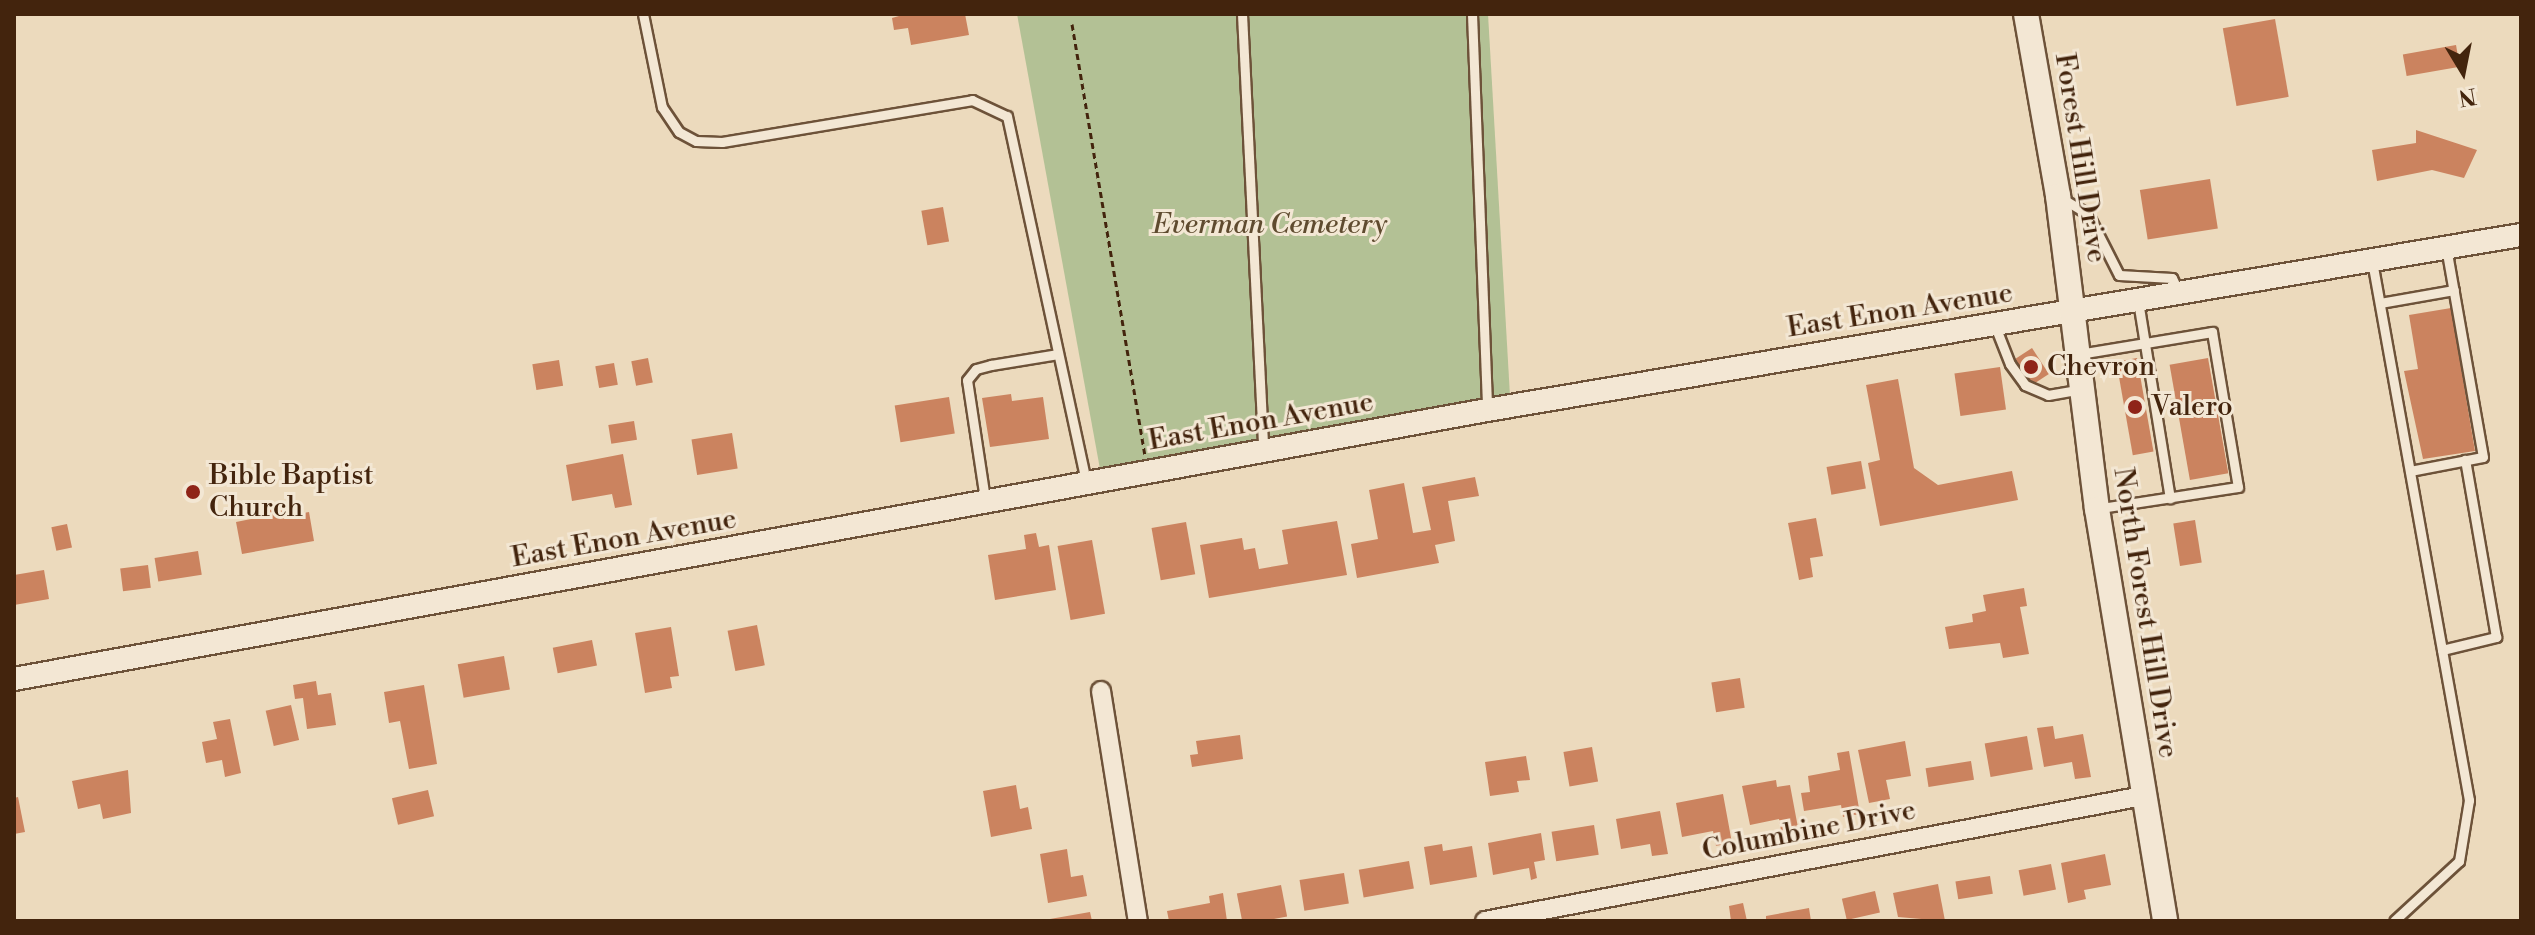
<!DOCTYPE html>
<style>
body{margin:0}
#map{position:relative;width:2535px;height:935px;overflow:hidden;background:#ecdabd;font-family:"Libre Bodoni",serif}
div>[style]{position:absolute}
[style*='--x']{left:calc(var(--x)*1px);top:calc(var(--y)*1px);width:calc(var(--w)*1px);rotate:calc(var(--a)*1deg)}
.green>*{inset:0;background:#b3c195}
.building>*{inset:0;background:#cb835f;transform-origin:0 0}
.path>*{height:3px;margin-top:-1.5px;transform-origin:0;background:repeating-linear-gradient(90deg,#43240d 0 6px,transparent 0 10px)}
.roads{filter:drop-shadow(2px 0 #6d5239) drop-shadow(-2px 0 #6d5239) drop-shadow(0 2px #6d5239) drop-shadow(0 -2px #6d5239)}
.service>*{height:9px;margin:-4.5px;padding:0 4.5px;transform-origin:4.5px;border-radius:4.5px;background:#f3e7d4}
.minor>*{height:18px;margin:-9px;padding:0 9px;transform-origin:9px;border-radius:9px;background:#f3e7d4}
.tertiary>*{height:22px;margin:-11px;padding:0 11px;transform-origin:11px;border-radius:11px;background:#f3e7d4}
.secondary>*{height:24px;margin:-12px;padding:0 12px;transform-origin:12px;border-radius:12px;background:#f3e7d4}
.dots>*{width:22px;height:22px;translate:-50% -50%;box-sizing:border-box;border:4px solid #f3e7d4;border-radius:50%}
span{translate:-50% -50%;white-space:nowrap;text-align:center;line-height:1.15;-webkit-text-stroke:6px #f3e7d4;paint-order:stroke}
.street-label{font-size:28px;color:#43240d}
.park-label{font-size:28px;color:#5f4b2f;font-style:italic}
.poi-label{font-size:28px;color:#43240d}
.left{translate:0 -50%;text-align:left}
.frame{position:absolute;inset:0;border:16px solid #43240d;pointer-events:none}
.north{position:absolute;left:2423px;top:32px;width:80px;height:80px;-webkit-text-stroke:6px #f3e7d4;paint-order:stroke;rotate:170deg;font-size:22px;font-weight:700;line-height:32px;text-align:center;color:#43240d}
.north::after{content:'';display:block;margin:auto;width:28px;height:36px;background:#43240d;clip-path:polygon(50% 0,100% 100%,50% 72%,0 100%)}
</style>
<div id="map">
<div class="green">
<i style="clip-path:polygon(1017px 14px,1488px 14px,1510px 396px,1100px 469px)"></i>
</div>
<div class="building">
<i style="clip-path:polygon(906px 14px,965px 14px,969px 35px,911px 45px,908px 28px,894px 30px,892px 18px)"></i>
<i style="left:2275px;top:19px;width:79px;height:53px;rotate:80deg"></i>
<i style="left:2456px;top:45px;width:22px;height:54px;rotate:80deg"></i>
<i style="clip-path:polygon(2416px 130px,2477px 150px,2464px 178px,2432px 170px,2377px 181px,2372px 150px,2416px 143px)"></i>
<i style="left:2210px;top:179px;width:50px;height:71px;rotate:81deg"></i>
<i style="left:943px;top:207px;width:35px;height:22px;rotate:80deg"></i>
<i style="clip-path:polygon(2451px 308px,2475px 451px,2423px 459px,2404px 371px,2418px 369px,2409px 315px)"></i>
<i style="left:2032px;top:348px;width:31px;height:22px;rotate:57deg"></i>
<i style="left:648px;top:358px;width:25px;height:17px;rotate:79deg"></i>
<i style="left:2137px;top:358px;width:95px;height:21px;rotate:80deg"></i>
<i style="left:2208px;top:358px;width:117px;height:39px;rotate:80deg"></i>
<i style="left:559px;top:360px;width:26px;height:27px;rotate:81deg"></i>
<i style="left:614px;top:363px;width:22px;height:19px;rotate:80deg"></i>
<i style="left:2000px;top:367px;width:43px;height:46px;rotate:82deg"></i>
<i style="clip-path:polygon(1898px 379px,1914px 468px,1938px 485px,2012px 471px,2018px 500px,1880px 526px,1868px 463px,1880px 460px,1866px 385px)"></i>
<i style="clip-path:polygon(1011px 394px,1012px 401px,1043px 397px,1049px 439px,990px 447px,982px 398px)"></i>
<i style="left:949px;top:397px;width:37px;height:55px;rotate:81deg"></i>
<i style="left:634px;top:421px;width:19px;height:26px;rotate:81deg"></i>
<i style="left:732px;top:433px;width:36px;height:41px;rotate:81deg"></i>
<i style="clip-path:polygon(623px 454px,632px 505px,615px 508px,612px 494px,572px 501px,566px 465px)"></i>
<i style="left:1861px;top:461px;width:28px;height:35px;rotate:80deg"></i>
<i style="clip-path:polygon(1475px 477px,1479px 496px,1448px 501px,1455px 541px,1435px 545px,1439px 563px,1357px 578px,1351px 544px,1378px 539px,1369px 490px,1404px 483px,1413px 533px,1431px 530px,1422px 487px)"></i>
<i style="clip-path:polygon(296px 503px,298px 514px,309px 512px,314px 541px,242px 554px,236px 522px,256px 518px,255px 510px)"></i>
<i style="clip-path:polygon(1816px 518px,1823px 556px,1810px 558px,1813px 577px,1799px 580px,1788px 523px)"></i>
<i style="left:2195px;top:520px;width:43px;height:22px;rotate:81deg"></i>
<i style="clip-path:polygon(1337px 521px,1347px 575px,1209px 598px,1200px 545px,1242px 538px,1244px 550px,1255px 548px,1259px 569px,1288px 564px,1282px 530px)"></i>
<i style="left:1186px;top:522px;width:53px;height:35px;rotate:80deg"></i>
<i style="left:67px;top:524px;width:24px;height:16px;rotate:78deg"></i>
<i style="clip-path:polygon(1036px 533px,1039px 547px,1049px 545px,1056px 590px,995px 600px,988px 555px,1026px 549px,1024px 535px)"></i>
<i style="left:1092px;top:540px;width:75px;height:35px;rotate:80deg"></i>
<i style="left:198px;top:551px;width:24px;height:44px;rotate:81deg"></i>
<i style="left:148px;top:565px;width:23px;height:28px;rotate:83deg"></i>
<i style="clip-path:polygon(44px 570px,49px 599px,14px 605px,14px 575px)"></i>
<i style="clip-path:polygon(2024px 588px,2027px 606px,2020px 607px,2029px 654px,2003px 658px,2000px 643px,1949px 649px,1945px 627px,1973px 622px,1972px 614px,1986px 611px,1983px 595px)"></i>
<i style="left:757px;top:625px;width:41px;height:30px;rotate:79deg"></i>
<i style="clip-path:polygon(671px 627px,679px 676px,670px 677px,672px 688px,645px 693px,635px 633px)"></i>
<i style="left:592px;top:640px;width:26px;height:40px;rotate:79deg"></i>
<i style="left:504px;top:656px;width:34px;height:47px;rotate:80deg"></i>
<i style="left:1740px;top:678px;width:30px;height:29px;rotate:81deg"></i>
<i style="clip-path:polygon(316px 681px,318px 695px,331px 693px,336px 725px,307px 729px,303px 698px,295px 699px,293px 685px)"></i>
<i style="clip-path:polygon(424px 685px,437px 764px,409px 769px,400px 721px,389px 723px,384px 692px)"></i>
<i style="left:291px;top:705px;width:36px;height:26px;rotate:77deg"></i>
<i style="clip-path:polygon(230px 719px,241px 773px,225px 777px,222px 760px,206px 763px,202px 742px,217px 739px,213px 722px)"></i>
<i style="clip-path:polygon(2053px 726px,2055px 739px,2083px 734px,2091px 777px,2075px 779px,2072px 762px,2044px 767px,2037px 728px)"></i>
<i style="clip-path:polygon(1240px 735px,1243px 759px,1192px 767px,1190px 755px,1198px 754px,1196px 741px)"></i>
<i style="left:2027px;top:736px;width:34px;height:43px;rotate:80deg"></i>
<i style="clip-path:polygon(1905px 741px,1911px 776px,1886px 780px,1890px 799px,1869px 803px,1858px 750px)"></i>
<i style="left:1592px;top:747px;width:35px;height:29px;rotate:80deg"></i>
<i style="clip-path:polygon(1849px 751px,1860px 814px,1843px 817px,1841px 805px,1804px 811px,1801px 793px,1810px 792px,1808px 776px,1840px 770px,1837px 753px)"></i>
<i style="clip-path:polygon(1526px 756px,1530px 780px,1517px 781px,1519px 792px,1490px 796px,1485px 762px)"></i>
<i style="left:1971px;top:761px;width:19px;height:46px;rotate:81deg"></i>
<i style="clip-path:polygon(128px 770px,131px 813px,103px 819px,100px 804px,78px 809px,72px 781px)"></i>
<i style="clip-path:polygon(1776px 780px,1777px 787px,1790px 785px,1799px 833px,1782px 836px,1779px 819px,1750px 825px,1742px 786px)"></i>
<i style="clip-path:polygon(1016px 785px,1020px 809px,1028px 807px,1032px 829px,991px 837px,983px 791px)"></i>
<i style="left:428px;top:790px;width:27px;height:37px;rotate:77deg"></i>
<i style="clip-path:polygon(1723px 794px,1732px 843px,1716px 846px,1713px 831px,1682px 837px,1676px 803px)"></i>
<i style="clip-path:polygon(18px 797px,25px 832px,14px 834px,14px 798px)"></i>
<i style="clip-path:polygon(1660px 811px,1668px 854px,1652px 856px,1650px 844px,1621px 849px,1616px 819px)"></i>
<i style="left:1594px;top:825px;width:30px;height:43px;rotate:81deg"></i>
<i style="clip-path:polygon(1541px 833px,1545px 860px,1534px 862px,1537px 878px,1531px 880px,1529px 868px,1493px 875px,1488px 843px)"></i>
<i style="clip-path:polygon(1442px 844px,1443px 851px,1472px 846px,1477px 877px,1430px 885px,1424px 847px)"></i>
<i style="clip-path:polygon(1067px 849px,1071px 877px,1083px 875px,1087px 896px,1048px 903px,1040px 854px)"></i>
<i style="clip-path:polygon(2105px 854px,2111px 885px,2084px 890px,2086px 899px,2068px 903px,2061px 863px)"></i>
<i style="left:1409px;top:861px;width:28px;height:51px;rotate:80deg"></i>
<i style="left:2051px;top:864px;width:26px;height:33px;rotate:79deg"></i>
<i style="left:1344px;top:873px;width:31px;height:45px;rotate:81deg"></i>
<i style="left:1990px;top:876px;width:18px;height:35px;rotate:81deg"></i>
<i style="clip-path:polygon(1938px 884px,1945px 921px,1898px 917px,1893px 893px)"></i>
<i style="left:1281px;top:885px;width:32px;height:45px;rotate:79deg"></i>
<i style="left:1875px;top:891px;width:22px;height:34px;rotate:77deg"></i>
<i style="clip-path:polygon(1223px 893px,1227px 921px,1169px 921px,1167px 911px,1210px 903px,1209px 896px)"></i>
<i style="clip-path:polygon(1743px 903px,1747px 921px,1731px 921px,1729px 906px)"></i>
<i style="clip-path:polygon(1809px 908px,1811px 921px,1766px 921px,1766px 916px)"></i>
<i style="clip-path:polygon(1090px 912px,1092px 921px,1050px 921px,1050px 919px)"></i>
</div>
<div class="path">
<i style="--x:1072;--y:24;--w:436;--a:80.4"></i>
</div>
<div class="roads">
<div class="service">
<i style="--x:643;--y:14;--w:95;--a:78.5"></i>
<i style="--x:662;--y:107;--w:30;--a:56"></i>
<i style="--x:679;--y:132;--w:19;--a:28"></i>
<i style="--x:696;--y:141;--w:26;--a:2"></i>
<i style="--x:722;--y:142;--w:254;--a:-9.5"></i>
<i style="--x:972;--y:100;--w:38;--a:25"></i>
<i style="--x:1007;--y:116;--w:373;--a:77.8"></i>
<i style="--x:1242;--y:14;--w:437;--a:87.2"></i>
<i style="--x:1472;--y:14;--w:396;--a:87.8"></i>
<i style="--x:2063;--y:199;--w:29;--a:31"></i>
<i style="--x:2088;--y:214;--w:68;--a:63.1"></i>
<i style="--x:2119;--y:275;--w:53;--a:3.2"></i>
<i style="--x:2172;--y:278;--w:14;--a:65"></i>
<i style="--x:2372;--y:261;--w:548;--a:79.8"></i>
<i style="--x:2469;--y:800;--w:62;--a:99.3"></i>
<i style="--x:2459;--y:861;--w:88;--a:137.3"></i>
<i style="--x:2138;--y:301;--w:200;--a:80.8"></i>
<i style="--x:2380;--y:303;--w:75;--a:-10"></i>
<i style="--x:1995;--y:326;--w:41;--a:68.5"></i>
<i style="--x:2010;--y:364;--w:26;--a:54"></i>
<i style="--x:2025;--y:385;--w:25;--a:23"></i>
<i style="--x:2048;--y:395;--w:34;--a:-10"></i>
<i style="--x:2079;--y:354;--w:135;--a:-9.4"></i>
<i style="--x:2212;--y:332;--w:157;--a:80.5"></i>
<i style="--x:2238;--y:487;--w:140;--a:171.3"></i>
<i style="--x:2410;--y:471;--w:74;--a:-10.9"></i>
<i style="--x:2483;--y:457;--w:212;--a:-100"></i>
<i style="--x:985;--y:499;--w:120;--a:-98.6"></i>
<i style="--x:967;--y:380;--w:14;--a:-51"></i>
<i style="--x:976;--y:369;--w:16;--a:-15"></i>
<i style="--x:991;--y:365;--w:68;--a:-9.3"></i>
<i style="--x:2442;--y:650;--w:56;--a:-13.5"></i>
<i style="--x:2496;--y:637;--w:180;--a:-99.9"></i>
</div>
<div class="minor">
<i style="--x:1101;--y:691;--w:233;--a:80.9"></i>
<i style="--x:1485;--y:921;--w:670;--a:-10.76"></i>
</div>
<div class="tertiary">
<i style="--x:14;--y:679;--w:1497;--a:-10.35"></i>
<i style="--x:1487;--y:410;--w:1049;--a:-9.61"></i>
</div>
<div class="secondary">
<i style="--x:2026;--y:14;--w:185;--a:80"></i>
<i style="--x:2058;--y:196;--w:315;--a:82.9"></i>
<i style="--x:2097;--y:509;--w:418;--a:80.6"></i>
</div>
</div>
<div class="dots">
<i style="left:2031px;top:367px;background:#8f2418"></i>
<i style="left:2135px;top:407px;background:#8f2418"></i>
<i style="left:193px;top:492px;background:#8f2418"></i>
</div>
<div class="street-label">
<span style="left:2080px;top:158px;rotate:81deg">Forest Hill Drive</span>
<span style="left:1900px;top:311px;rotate:-9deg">East Enon Avenue</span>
<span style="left:1261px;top:422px;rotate:-10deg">East Enon Avenue</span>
<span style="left:624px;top:539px;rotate:-10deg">East Enon Avenue</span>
<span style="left:2145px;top:613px;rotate:81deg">North Forest Hill Drive</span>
<span style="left:1809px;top:831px;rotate:-11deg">Columbine Drive</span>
</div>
<div class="park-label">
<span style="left:1270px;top:225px">Everman Cemetery</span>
</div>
<div class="poi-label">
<span class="left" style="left:2047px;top:367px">Chevron</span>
<span class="left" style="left:2151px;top:407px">Valero</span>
<span class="left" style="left:209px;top:492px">Bible Baptist<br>Church</span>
</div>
<div class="frame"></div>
<div class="north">N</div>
</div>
